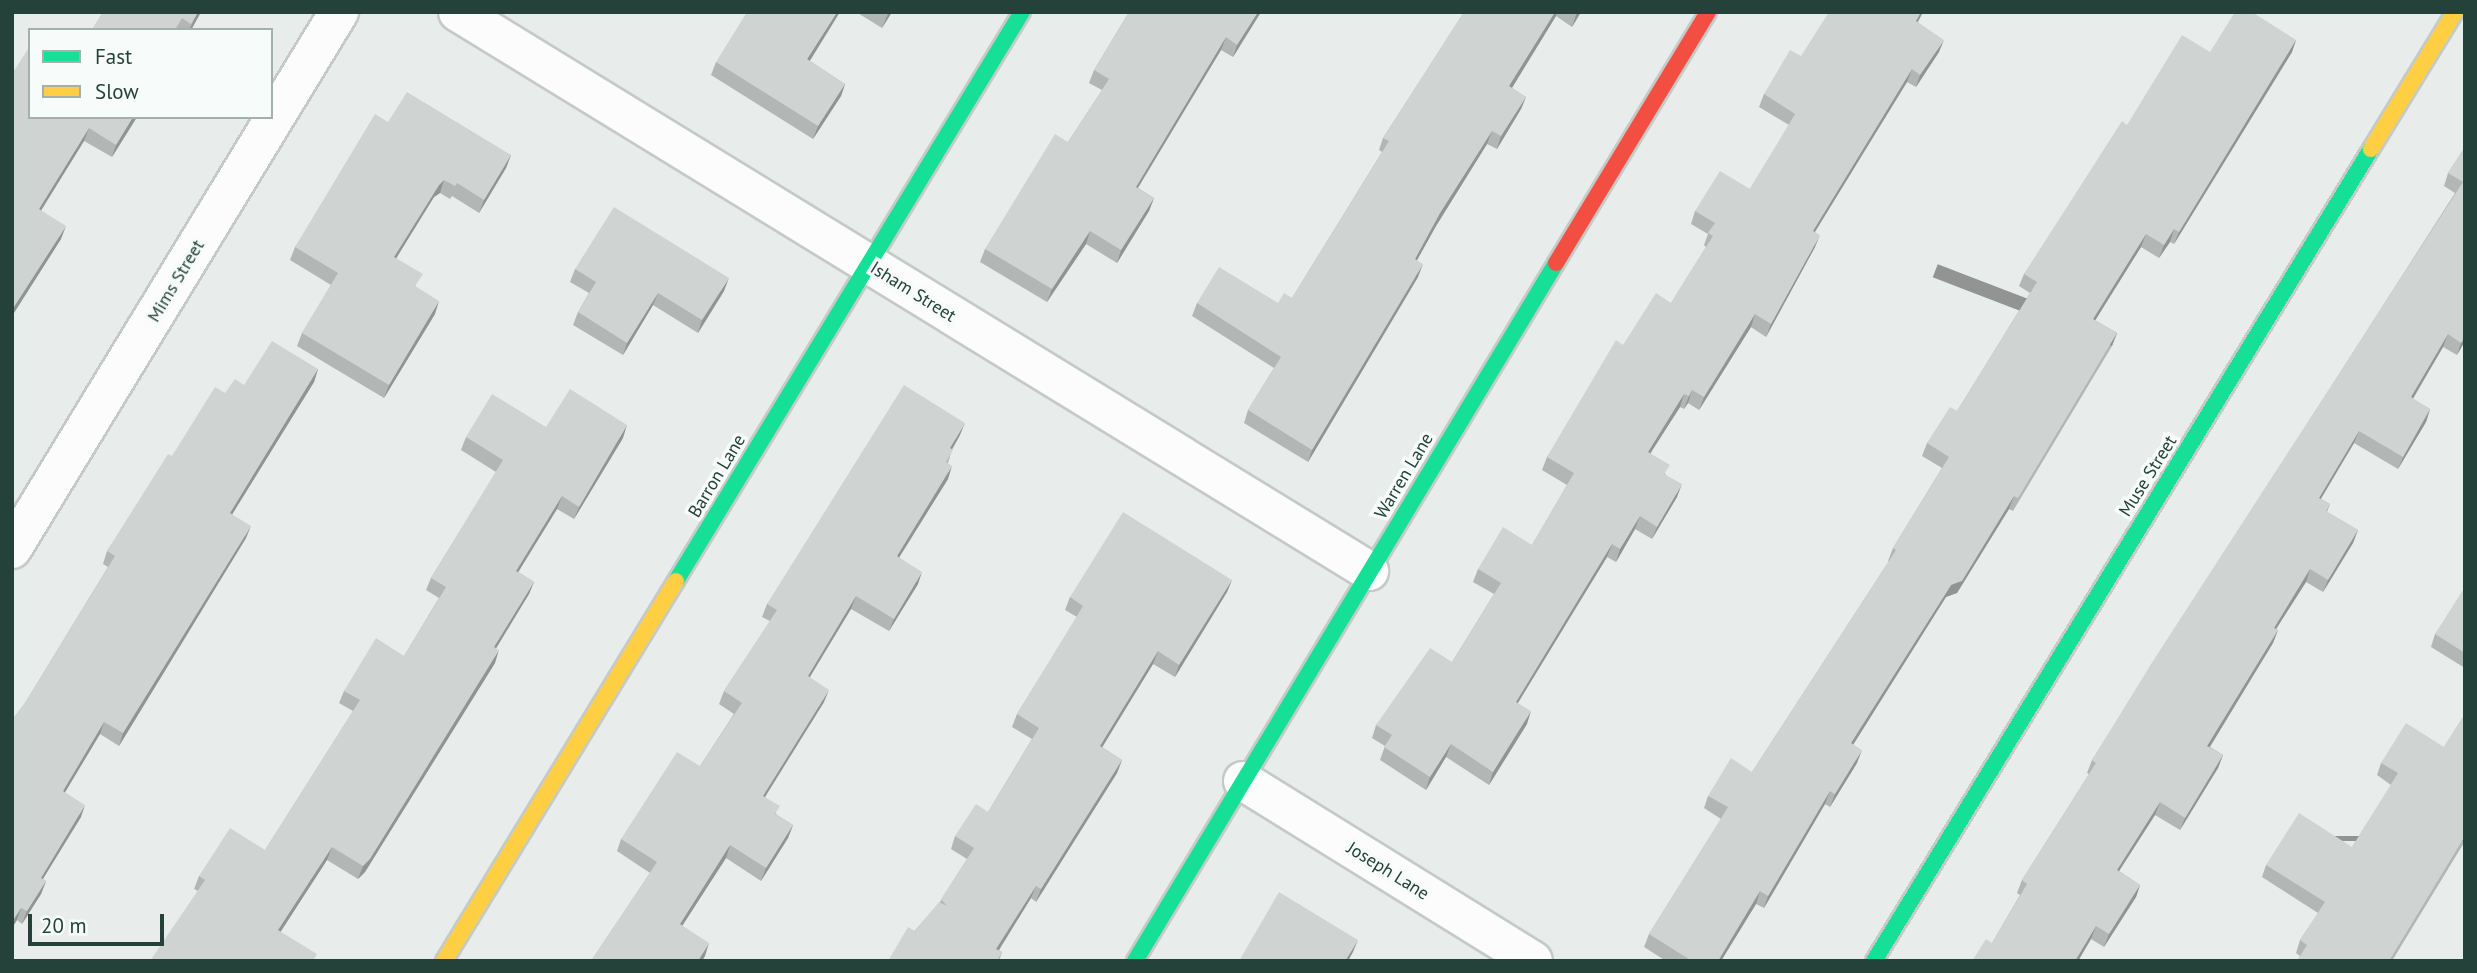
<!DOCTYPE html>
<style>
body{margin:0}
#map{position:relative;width:2477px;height:973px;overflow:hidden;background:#e8edeb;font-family:"PT Sans",sans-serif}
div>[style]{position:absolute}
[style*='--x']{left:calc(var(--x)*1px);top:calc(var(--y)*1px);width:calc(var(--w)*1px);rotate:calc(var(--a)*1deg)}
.roads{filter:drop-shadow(2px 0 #c5cac8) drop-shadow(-2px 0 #c5cac8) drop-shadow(0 2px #c5cac8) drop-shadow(0 -2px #c5cac8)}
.street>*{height:38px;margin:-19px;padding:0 19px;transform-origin:19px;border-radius:19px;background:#fcfcfc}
.fast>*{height:16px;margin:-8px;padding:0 8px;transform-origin:8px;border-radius:8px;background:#16e098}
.slow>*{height:16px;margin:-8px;padding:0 8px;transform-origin:8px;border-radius:8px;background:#ffcf43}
.jam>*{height:16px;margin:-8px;padding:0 8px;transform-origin:8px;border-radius:8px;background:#f24e42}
.wall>*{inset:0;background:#b2b6b5}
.shaded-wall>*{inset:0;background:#919493;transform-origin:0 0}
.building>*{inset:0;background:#cfd4d2}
span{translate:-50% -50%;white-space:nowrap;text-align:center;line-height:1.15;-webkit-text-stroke:7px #f7fbf9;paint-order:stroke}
.street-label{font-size:18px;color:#24423a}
.frame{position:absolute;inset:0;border:14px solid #24423a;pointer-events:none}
.legend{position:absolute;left:28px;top:28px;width:245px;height:91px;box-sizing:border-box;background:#f7fbf9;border:2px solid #a3b1ad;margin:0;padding:9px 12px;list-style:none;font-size:21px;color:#24423a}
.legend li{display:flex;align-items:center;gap:14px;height:35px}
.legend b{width:35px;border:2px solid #a3b1ad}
.scale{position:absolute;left:28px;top:914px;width:136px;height:32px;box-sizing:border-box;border:4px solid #24423a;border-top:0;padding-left:9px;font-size:21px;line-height:24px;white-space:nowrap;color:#24423a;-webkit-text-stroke:5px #f7fbf9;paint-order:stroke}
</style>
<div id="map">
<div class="roads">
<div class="street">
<i style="--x:458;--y:12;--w:1069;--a:31.53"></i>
<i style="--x:12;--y:549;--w:629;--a:-58.66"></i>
<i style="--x:1243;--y:781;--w:341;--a:31.8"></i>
</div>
<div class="fast">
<i style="--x:676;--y:581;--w:666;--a:-58.7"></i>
<i style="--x:1135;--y:961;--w:815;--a:-58.9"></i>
<i style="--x:1874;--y:961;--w:952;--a:-58.53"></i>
</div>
<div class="slow">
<i style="--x:2371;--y:149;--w:161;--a:-58.5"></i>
<i style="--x:444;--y:961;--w:445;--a:-58.6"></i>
</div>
<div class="jam">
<i style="--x:1556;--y:263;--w:293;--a:-58.8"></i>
</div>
</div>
<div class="wall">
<i style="clip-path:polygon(103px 12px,201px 12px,191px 30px,92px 30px)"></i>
<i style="clip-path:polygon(856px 12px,892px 12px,882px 28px)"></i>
<i style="clip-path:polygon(1129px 12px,1261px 12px,1233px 57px,1221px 50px,1138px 188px,1154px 198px,1149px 211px,1117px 263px,1086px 244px,1047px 302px,980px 262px,985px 249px,1068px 142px,1102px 90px,1089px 83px,1094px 70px)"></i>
<i style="clip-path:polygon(1464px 12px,1581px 12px,1572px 27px,1556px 16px,1512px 88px,1526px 97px,1521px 109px,1497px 149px,1487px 144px,1436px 226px,1417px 260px,1418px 277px,1308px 462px,1244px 423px,1248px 410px,1274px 368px,1192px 316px,1197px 303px,1278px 303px,1292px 298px,1382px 152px,1379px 150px,1383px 138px)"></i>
<i style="clip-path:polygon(1923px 12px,1918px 22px,1939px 52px,1916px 87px,1907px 82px,1815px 232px,1815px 247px,1766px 337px,1751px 327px,1699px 410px,1688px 403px,1684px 409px,1680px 407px,1650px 453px,1666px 475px,1677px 497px,1652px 539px,1635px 529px,1616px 562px,1607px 557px,1518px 703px,1527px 724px,1489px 785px,1446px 757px,1426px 790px,1380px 760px,1385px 746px,1372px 738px,1376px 725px,1452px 662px,1494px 594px,1473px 582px,1478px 569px,1532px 545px,1567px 485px,1542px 470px,1547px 457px,1623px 345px,1671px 303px,1706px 247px,1704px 245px,1708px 234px,1691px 224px,1695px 211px,1750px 189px,1789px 125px,1759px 107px,1764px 94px,1801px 56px)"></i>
<i style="clip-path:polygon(2296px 40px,2292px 52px,2174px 244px,2170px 242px,2159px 258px,2141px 247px,2095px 320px,2117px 333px,2112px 346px,2013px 511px,2009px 509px,1957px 593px,1946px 597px,1853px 745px,1857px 763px,1830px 807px,1825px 804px,1764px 908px,1756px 904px,1721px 961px,1666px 961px,1644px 947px,1649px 934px,1721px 819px,1704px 808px,1708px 796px,1752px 772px,1889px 561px,1888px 561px,1893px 548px,1942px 468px,1922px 456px,1927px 443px,1957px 411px,2030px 293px,2019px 286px,2024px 274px,2127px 125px,2210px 52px)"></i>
<i style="clip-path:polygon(810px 61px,845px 84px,841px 96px,813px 139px,711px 75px,716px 62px)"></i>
<i style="clip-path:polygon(30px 117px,137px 117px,112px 157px,84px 141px,41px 210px,61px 239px,12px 316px)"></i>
<i style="clip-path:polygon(388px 122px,511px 155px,506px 168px,479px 213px,452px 196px,450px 199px,440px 193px,434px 197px,396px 258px,435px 314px,384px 398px,297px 346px,302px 333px,331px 285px,290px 260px,295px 247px)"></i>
<i style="clip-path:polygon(2465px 147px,2465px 341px,2457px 355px,2443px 347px,2413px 399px,2430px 409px,2426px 422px,2398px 469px,2354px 443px,2321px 499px,2330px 504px,2327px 512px,2358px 530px,2353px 543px,2323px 592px,2306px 582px,2276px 629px,2278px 630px,2273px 643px,2210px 747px,2223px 755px,2218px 768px,2180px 830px,2155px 815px,2119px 871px,2140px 885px,2136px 897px,2104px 947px,2091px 939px,2078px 961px,1972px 961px,1992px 943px,2020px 895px,2017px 893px,2022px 880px,2089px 774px,2087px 773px,2092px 760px,2455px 193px,2444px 186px,2448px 173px)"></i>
<i style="clip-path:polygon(575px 269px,724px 291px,698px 333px,653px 305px,623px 355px,573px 325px,578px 312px,589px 293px,570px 282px)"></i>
<i style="clip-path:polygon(318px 369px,314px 382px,232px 514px,246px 538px,119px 746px,100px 734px,65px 792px,81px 817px,43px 879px,46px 881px,41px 894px,22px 924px,17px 920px,12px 928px,12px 720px,25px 703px,108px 567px,103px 564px,107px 551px,172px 456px,225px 393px,244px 385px)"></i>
<i style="clip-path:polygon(546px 427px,623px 438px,574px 519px,557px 509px,518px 572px,534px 582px,529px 594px,496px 648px,495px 663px,365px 872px,358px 879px,327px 860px,281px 931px,194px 889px,199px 876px,265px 850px,353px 711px,339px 703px,344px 691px,404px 656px,439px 598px,426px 590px,431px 578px,496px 472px,461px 450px,466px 437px)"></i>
<i style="clip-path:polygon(960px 435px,952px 450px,948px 463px,948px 479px,899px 557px,918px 584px,889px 631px,851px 609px,810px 677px,824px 702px,765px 797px,777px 815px,793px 825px,788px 838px,761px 881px,726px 858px,682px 926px,705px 956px,702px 961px,591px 961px,650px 873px,617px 851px,621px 839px,700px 766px,734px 714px,719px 704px,724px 691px,770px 621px,762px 617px,767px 604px)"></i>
<i style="clip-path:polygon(1232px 580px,1227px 592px,1175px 677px,1153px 664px,1102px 747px,1122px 760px,1117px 773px,1036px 902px,1031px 898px,999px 950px,1002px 952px,999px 961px,888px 961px,940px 902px,967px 859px,951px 849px,955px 836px,988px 812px,1032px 739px,1012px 727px,1017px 714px,1077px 617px,1065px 610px,1070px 597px)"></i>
<i style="clip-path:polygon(2465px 592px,2465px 668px,2431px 647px,2435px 634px)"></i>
<i style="clip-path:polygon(2465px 714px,2465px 841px,2392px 961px,2297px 961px,2300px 956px,2296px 953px,2300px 940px,2318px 913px,2262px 877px,2266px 865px,2352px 847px,2391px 785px,2377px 775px,2381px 763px,2444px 747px)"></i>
</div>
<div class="shaded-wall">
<i style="clip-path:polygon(198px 12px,201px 12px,191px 30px,189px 30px)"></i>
<i style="clip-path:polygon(837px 12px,840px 12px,803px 72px,807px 59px)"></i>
<i style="clip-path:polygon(889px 12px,892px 12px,882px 28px,887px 16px)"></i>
<i style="clip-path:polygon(1258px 12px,1261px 12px,1233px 57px,1237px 45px)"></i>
<i style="clip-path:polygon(1555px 12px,1557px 12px,1556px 16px,1505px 99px,1509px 86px)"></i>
<i style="clip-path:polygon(1577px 12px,1581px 12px,1572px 27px)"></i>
<i style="clip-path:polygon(1921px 12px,1923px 12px,1911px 34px,1916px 21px)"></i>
<i style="clip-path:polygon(1226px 37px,1221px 50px,1131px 199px,1136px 187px)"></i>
<i style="clip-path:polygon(1944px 40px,1939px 52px,1916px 87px,1920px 75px)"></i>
<i style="clip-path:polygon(2296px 40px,2292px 52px,2174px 244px,2179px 232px)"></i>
<i style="clip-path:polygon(1912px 69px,1907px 82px,1808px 243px,1813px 231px)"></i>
<i style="clip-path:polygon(845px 84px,841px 96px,813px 139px,818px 126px)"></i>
<i style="clip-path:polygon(1526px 97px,1521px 109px,1497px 149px,1501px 136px)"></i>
<i style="clip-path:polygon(133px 117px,137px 117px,112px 157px,116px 145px)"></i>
<i style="clip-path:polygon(89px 128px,84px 141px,34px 222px,39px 209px)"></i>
<i style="clip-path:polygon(1492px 131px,1487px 144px,1436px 226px,1411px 271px,1415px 259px,1440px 213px)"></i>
<i style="clip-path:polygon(511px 155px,506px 168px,479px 213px,484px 200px)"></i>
<i style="clip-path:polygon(444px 180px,440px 193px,434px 197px,389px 270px,394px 257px,439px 185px)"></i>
<i style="clip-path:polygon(1154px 198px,1149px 211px,1117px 263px,1121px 250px)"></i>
<i style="clip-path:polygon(66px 226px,61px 239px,12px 316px,12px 310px)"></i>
<i style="clip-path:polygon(2174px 229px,2170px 242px,2159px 258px,2164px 245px)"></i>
<i style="clip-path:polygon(1090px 231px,1086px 244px,1047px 302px,1052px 289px)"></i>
<i style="clip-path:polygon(2146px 234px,2141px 247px,2088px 332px,2093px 319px)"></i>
<i style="clip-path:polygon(1820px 235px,1815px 247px,1766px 337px,1771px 324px)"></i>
<i style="clip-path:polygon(1423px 264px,1418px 277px,1308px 462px,1312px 450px)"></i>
<i style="clip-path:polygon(729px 278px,724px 291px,698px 333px,702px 320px)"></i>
<i style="clip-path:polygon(658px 293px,653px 305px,623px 355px,627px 343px)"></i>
<i style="clip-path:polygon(439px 301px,435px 314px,384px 398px,389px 385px)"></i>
<i style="clip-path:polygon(1755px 314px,1751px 327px,1699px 410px,1704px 397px)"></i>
<i style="left:2117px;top:333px;width:14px;height:192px;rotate:111deg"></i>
<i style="clip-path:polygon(2448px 334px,2443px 347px,2406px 410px,2411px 397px)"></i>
<i style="clip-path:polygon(2465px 337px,2465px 341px,2457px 355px,2461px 343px)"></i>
<i style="clip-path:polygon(318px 369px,314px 382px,225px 526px,230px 513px)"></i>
<i style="clip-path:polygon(1692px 390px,1688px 403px,1684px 409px,1689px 396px)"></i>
<i style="clip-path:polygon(1684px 394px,1680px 407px,1643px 465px,1648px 452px)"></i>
<i style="clip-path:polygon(2430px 409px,2426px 422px,2398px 469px,2403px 457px)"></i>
<i style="clip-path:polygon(965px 423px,960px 435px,945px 461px,950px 448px)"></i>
<i style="clip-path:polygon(627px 425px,623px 438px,574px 519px,579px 507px)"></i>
<i style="clip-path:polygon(2359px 431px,2354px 443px,2314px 510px,2319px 498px)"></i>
<i style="clip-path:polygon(952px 466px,948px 479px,892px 569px,897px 556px)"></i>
<i style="clip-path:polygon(1682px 484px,1677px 497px,1652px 539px,1657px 527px)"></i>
<i style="clip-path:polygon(562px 496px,557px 509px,511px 584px,516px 571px)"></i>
<i style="clip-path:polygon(2014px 496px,2009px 509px,1957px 593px,1946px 597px,1846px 756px,1851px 743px,1951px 585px)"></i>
<i style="clip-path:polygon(1640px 516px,1635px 529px,1616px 562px,1620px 549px)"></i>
<i style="clip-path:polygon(251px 526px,246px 538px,119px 746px,123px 733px)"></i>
<i style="clip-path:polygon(2358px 530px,2353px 543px,2323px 592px,2328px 580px)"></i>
<i style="clip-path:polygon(1612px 544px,1607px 557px,1511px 714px,1516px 702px)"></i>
<i style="clip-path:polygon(2310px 569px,2306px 582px,2269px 640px,2274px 628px)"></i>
<i style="clip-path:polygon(922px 572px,918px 584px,889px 631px,894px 619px)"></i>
<i style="clip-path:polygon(1232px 580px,1227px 592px,1175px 677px,1179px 665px)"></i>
<i style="clip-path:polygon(534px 582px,529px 594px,489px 660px,494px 647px)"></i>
<i style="clip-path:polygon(856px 596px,851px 609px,803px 688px,808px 676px)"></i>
<i style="clip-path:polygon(2278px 630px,2273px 643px,2203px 758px,2207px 746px)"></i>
<i style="clip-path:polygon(499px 650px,495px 663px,365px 872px,358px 879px,363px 866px)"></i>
<i style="clip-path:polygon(1158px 651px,1153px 664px,1095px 759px,1100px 746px)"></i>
<i style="clip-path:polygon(829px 690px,824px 702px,758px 808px,763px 796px)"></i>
<i style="clip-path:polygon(1531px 711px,1527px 724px,1489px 785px,1493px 772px)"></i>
<i style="clip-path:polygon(104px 722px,100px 734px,58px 804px,63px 791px)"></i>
<i style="clip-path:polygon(1451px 744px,1446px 757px,1426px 790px,1430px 777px)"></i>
<i style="clip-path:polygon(1862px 750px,1857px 763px,1830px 807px,1835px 794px)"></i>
<i style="clip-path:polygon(2223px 755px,2218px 768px,2180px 830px,2185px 818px)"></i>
<i style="clip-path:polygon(1122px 760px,1117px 773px,1036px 902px,1041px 889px)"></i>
<i style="clip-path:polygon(1830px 791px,1825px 804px,1764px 908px,1768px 896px)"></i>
<i style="clip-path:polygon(2160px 802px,2155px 815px,2112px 882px,2117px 870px)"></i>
<i style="clip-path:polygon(85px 805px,81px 817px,36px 890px,41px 878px)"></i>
<i style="clip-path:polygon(793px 825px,788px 838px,761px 881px,766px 868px)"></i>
<i style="left:2465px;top:836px;width:5px;height:146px;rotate:90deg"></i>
<i style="clip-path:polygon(730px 845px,726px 858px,675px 937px,680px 924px)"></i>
<i style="clip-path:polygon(332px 847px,327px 860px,274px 942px,278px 930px)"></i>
<i style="clip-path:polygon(46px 881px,41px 894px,22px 924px,27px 911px)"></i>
<i style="clip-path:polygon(2140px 885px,2136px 897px,2104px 947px,2109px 934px)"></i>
<i style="clip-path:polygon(1036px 886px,1031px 898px,992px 961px,996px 949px)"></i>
<i style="clip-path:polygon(1760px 891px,1756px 904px,1721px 961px,1718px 961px)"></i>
<i style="clip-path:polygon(21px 908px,17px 920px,12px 928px,12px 922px)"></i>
<i style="clip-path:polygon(2096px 926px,2091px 939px,2078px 961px,2075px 961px)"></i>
<i style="clip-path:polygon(1358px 940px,1353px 952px,1348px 961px,1345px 961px)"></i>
<i style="clip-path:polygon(709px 943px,705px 956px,702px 961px,698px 961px)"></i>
</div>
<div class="building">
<i style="clip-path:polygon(103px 12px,198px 12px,191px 24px,182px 18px,175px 30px,92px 30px)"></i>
<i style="clip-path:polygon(747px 12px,837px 12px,807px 59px,845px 84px,818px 126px,716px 62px)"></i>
<i style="clip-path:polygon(1129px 12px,1258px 12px,1237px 45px,1226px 37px,1136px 187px,1154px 198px,1121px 250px,1090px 231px,1052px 289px,985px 249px,1055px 134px,1068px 142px,1109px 79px,1094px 70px)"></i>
<i style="clip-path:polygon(1464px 12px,1555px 12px,1509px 86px,1526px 97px,1501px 136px,1492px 131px,1440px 213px,1415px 259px,1423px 264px,1312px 450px,1248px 410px,1281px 357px,1197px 303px,1219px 267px,1278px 303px,1284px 293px,1292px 298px,1389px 141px,1383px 138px)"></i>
<i style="clip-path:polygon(1829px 12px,1921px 12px,1916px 21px,1944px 40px,1920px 75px,1912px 69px,1813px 231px,1820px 235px,1771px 324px,1755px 314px,1704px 397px,1692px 390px,1689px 396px,1684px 394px,1648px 452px,1670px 465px,1664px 474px,1682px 484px,1657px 527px,1640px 516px,1620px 549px,1612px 544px,1516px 702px,1531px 711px,1493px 772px,1451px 744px,1430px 777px,1384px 747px,1392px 735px,1376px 725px,1430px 648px,1452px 662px,1501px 583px,1478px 569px,1503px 527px,1532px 545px,1574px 473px,1547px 457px,1616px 340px,1623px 345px,1656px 293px,1671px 303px,1713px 236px,1708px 233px,1715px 223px,1695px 211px,1720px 171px,1750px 189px,1795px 114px,1764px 94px,1790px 50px,1801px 56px)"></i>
<i style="clip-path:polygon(2235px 12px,2252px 12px,2296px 40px,2179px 232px,2174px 229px,2164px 245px,2146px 234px,2093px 319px,2117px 333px,2018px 498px,2014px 496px,1962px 581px,1951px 585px,1851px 743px,1862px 750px,1835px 794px,1830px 791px,1768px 896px,1760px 891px,1718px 961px,1692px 961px,1649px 934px,1728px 807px,1708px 796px,1731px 758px,1752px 772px,1896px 550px,1893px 548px,1949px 457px,1927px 443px,1950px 407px,1957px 411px,2037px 282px,2024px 274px,2122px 121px,2127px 125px,2182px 35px,2210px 52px)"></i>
<i style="clip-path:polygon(28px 49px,30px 50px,30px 117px,133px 117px,116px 145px,89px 128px,39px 209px,66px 226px,12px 310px,12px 74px)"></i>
<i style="clip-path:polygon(407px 92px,511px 155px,484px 200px,457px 183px,455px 186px,444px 180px,439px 185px,394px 257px,423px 274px,415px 286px,439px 301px,389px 385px,302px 333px,338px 273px,295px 247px,375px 114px,388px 122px)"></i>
<i style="clip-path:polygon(2465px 147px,2465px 337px,2461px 343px,2448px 334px,2411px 397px,2430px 409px,2403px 457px,2359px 431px,2319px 498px,2330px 504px,2326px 511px,2358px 530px,2328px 580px,2310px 569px,2274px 628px,2278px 630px,2207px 746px,2223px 755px,2185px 818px,2160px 802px,2117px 870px,2140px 885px,2109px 934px,2096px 926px,2075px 961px,1972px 961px,1986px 939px,1992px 943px,2027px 884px,2022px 880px,2096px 763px,2092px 760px,2153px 661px,2463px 182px,2448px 173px)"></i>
<i style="clip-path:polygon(614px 207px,729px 278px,702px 320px,658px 293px,627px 343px,578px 312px,596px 282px,575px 269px)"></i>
<i style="clip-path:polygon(272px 341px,318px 369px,230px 513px,251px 526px,123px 733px,104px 722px,63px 791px,85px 805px,41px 878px,46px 881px,27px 911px,21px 908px,12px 922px,12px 720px,25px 703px,115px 556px,107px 551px,168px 454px,172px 456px,215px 387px,225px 393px,235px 379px,244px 385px)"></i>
<i style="clip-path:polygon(904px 385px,965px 423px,950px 448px,953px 450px,946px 462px,952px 466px,897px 556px,922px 572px,894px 619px,856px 596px,808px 676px,829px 690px,763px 796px,780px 806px,775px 814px,793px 825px,766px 868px,730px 845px,680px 924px,709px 943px,698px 961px,591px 961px,657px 862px,621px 839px,677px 752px,700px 766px,742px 703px,724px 691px,777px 610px,767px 604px)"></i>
<i style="clip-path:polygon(570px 389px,627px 425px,579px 507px,562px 496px,516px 571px,534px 582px,494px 647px,499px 650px,370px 859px,363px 866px,332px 847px,278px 930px,317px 954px,313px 961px,150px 961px,205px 880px,199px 876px,230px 828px,265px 850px,360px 700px,344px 691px,376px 638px,404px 656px,446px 587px,431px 578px,503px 460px,466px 437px,492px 394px,546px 427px)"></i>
<i style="clip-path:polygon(1123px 512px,1232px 580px,1179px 665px,1158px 651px,1100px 746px,1122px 760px,1041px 889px,1036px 886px,996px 949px,1002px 952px,997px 961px,888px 961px,908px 927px,915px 931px,939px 902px,947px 906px,941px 899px,974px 848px,955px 836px,976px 804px,988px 812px,1039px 728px,1017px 714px,1083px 606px,1070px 597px)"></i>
<i style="clip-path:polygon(2463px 590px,2465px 592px,2465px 653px,2435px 634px)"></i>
<i style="clip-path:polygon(2465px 714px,2465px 836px,2389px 961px,2297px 961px,2307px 945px,2300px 940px,2325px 902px,2266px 865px,2299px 813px,2352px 847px,2398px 773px,2381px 763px,2406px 723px,2444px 747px)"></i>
<i style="clip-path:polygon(1279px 892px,1358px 940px,1345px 961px,1239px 961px)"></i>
</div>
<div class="street-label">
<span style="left:176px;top:281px;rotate:-59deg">Mims Street</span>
<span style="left:913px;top:292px;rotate:32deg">Isham Street</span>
<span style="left:717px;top:476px;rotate:-59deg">Barron Lane</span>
<span style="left:1404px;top:476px;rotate:-59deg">Warren Lane</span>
<span style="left:2148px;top:476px;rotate:-58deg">Muse Street</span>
<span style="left:1388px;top:871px;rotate:32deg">Joseph Lane</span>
</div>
<div class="frame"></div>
<ul class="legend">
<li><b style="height:9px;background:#16e098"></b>Fast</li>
<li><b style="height:9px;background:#ffcf43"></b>Slow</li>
</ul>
<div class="scale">20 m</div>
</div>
